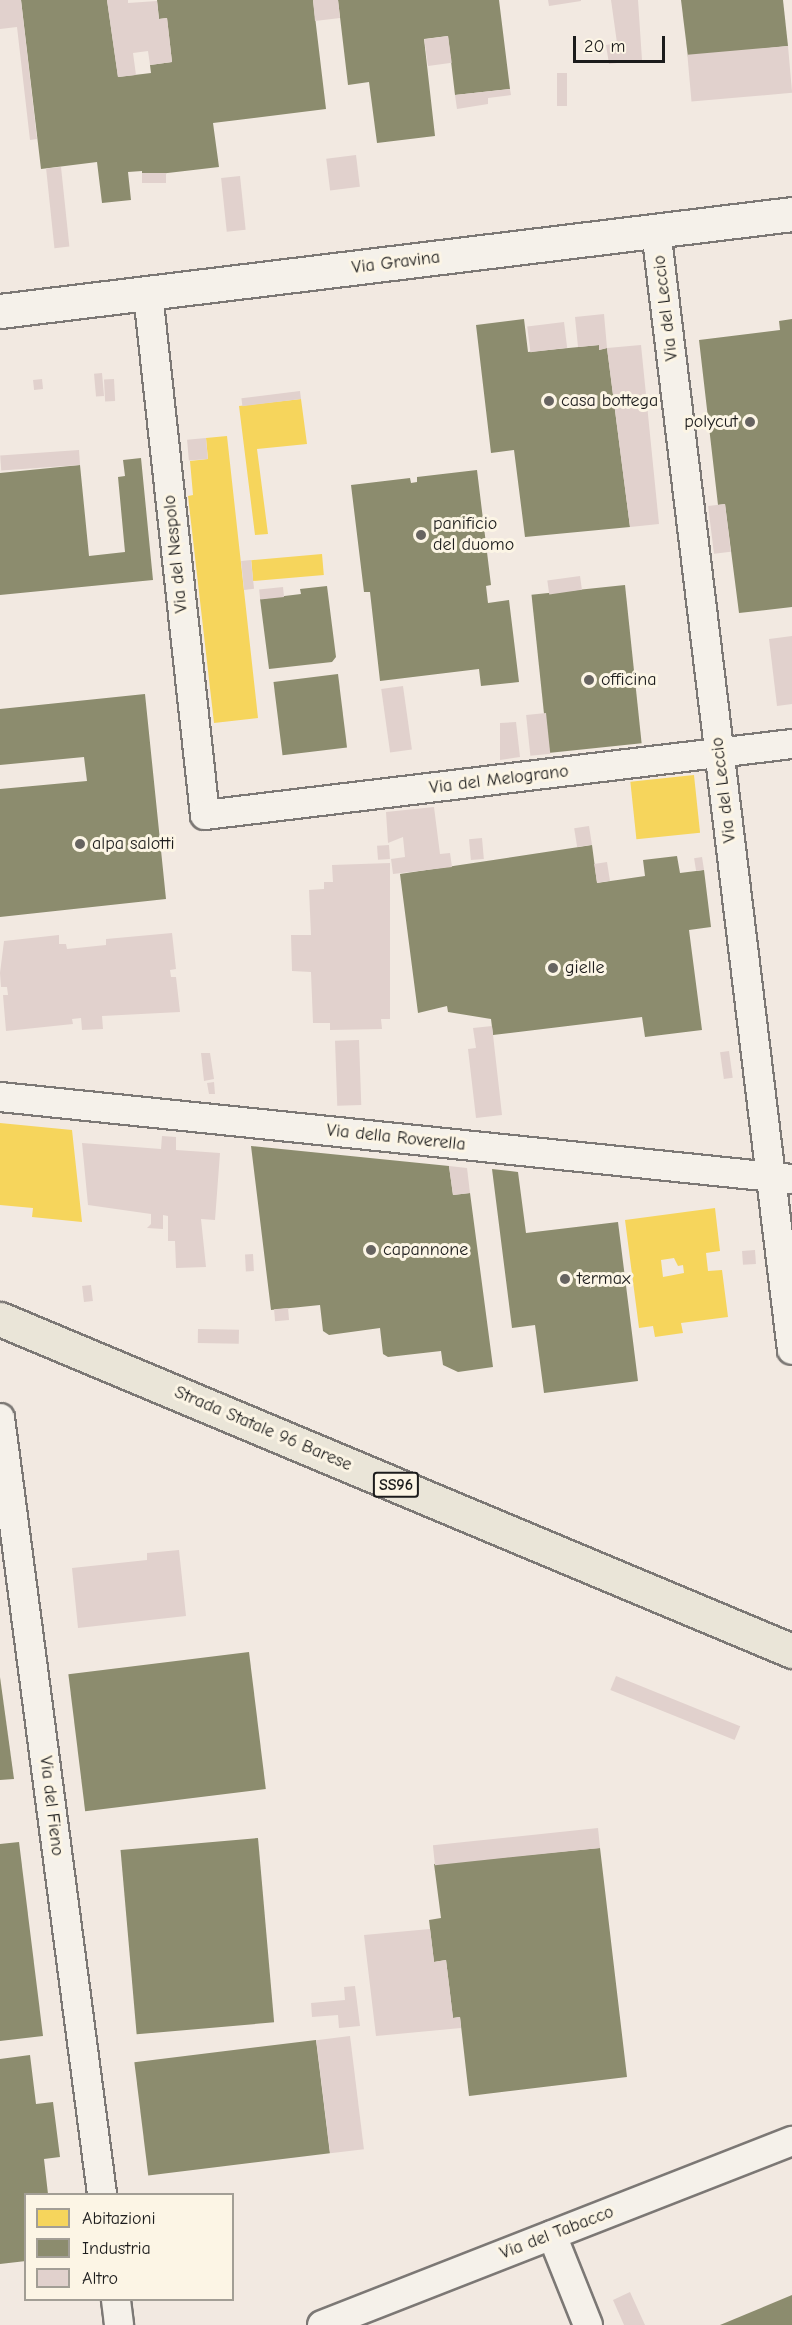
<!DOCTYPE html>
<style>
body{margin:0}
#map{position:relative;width:792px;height:2325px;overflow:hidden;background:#f2e9e1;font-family:"Comic Neue",sans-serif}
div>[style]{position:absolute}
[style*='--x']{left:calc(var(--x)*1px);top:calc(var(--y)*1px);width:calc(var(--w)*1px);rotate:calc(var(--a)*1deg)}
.homes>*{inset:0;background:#f6d55c;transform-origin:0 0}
.industry>*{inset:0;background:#8c8c6e;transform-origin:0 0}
.building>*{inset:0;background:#e1d1cd;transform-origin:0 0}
.roads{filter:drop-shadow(2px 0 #7c7875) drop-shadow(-2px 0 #7c7875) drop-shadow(0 2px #7c7875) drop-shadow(0 -2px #7c7875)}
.street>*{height:28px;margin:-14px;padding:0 14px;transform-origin:14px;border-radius:14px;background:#f5f1ea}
.secondary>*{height:33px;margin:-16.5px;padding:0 16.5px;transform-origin:16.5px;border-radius:16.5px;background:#f5f1ea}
.primary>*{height:33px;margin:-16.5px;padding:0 16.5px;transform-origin:16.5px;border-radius:16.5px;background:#eae5d8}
.dots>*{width:16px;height:16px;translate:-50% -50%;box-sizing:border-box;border:3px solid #fcf5e5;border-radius:50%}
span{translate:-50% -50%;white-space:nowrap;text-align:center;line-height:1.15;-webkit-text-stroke:6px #fcf5e5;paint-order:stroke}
.shield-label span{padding:2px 4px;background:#fcf5e5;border:2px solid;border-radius:4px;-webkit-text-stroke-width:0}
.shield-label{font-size:16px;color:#1c1c1c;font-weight:700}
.street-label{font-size:18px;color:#1c1c1c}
.poi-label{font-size:18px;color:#1c1c1c}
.left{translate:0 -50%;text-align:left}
.right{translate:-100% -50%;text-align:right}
.legend{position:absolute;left:24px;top:2193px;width:210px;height:108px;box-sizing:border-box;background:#fcf5e5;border:2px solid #a29e95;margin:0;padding:8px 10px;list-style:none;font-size:18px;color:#1c1c1c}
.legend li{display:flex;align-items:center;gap:12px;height:30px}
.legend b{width:30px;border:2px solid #a29e95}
.scale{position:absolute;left:573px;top:36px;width:92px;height:27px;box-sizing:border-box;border:3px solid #1c1c1c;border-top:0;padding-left:8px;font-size:18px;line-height:21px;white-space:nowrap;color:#1c1c1c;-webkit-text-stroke:4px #fcf5e5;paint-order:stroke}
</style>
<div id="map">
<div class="homes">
<i style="clip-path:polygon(301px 399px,307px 444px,257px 449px,268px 534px,255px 535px,239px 406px)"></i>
<i style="clip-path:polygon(227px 436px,258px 718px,214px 723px,188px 496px,193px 495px,190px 461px,208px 459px,206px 438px)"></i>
<i style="left:322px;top:554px;width:21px;height:71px;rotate:85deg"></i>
<i style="left:694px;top:775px;width:58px;height:64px;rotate:84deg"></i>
<i style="clip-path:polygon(0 1123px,72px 1130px,82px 1222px,32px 1217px,33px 1208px,0 1205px)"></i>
<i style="clip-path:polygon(evenodd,715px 1208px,720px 1251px,706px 1253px,708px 1271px,722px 1270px,728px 1317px,681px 1323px,683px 1333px,655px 1337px,653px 1326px,639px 1328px,625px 1220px,715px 1208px,674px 1258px,678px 1266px,683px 1265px,684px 1273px,663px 1277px,661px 1260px,674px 1258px)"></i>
</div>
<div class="industry">
<i style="clip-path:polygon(21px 0,107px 0,118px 77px,151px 73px,150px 65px,172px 62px,167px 18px,159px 19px,157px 0,313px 0,326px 109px,213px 123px,219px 167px,142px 176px,142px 171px,128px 172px,131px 200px,102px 203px,97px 162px,41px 169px)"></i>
<i style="clip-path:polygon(338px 0,499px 0,510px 89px,455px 95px,448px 36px,424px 39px,435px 136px,377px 143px,369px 82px,348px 85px)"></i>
<i style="clip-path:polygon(681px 0,783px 0,788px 46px,688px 57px)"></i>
<i style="clip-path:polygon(524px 319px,528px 352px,599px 345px,599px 350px,607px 348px,630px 527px,525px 537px,514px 450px,491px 453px,476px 325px)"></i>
<i style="clip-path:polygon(792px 319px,792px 607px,739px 613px,725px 504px,718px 505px,699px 340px,780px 330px,779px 321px)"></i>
<i style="clip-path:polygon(141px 458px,153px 580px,0 595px,0 473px,80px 465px,89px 556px,125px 552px,118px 477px,125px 476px,123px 460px)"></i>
<i style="clip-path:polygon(477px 470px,491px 585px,486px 586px,488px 603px,509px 600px,519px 682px,481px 686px,479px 669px,380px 681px,370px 592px,364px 592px,351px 485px,410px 478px,411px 483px,417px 482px,417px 477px)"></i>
<i style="left:625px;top:585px;width:159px;height:94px;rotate:84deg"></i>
<i style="clip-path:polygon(327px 586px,336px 657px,332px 662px,269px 669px,260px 599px,301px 594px,300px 589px)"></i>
<i style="left:338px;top:674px;width:74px;height:65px;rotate:83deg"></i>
<i style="clip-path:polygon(145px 694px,166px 899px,0 917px,0 789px,87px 781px,84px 757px,0 765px,0 709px)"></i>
<i style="clip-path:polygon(592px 845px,597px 883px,645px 876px,643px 860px,677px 856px,680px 873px,704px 870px,711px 927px,689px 930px,702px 1030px,645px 1037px,642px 1017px,493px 1035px,491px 1019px,448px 1012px,447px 1006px,418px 1013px,400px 874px)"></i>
<i style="clip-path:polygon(251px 1146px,449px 1166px,453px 1195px,470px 1193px,493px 1367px,458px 1372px,443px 1365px,441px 1351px,388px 1357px,383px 1354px,380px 1328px,329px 1335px,323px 1331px,320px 1305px,271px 1310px)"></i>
<i style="clip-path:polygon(492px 1169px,518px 1172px,526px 1233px,618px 1222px,638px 1381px,544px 1393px,535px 1325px,512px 1328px)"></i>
<i style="left:249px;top:1652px;width:138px;height:182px;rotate:83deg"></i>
<i style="clip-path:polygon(0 1677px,14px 1779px,0 1780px)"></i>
<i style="left:258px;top:1838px;width:185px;height:138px;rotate:85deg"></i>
<i style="clip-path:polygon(19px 1842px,43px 2036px,0 2041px,0 1844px)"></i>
<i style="clip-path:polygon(600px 1848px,627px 2077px,469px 2096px,460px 2017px,453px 2018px,446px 1960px,434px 1962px,429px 1920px,441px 1918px,434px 1864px)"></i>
<i style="left:316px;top:2040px;width:114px;height:183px;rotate:83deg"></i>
<i style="clip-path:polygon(30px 2055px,36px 2104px,53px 2102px,60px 2157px,44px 2159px,48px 2194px,26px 2194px,26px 2261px,0 2264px,0 2059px)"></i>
<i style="clip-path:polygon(792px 2295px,792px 2325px,720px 2325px)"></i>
</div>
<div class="building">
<i style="clip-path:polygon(0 0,21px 0,37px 139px,30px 140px,17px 27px,0 29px)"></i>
<i style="clip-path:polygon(107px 0,128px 0,128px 3px,157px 1px,159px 19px,167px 18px,172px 62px,150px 65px,148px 51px,133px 53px,136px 75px,118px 77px)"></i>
<i style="clip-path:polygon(313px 0,338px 0,340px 18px,315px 21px)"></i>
<i style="clip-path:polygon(548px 0,581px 0,581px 1px,549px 6px)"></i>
<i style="clip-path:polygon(611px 0,638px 0,642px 60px,609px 64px,606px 45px,617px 43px)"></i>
<i style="left:448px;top:36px;width:27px;height:24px;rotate:82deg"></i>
<i style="left:788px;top:46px;width:47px;height:101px;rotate:85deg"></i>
<i style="left:557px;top:73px;width:10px;height:33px"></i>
<i style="clip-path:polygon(510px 89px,511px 95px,488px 98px,488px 104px,457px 109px,455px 95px)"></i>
<i style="left:356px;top:155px;width:32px;height:30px;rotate:83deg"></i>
<i style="left:61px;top:167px;width:80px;height:15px;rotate:84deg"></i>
<i style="left:166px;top:173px;width:10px;height:24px;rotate:90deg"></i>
<i style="left:240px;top:176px;width:54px;height:19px;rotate:84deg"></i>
<i style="clip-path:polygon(604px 314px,607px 348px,599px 350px,599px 345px,578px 347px,575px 317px)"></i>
<i style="left:564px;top:322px;width:26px;height:37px;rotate:83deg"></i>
<i style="clip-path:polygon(641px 345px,659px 524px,630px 527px,607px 348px)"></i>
<i style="left:102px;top:373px;width:23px;height:8px;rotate:85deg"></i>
<i style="left:42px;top:379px;width:10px;height:9px;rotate:84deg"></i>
<i style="left:114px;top:379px;width:22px;height:10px;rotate:87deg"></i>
<i style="left:300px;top:391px;width:8px;height:59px;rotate:83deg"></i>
<i style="left:206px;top:438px;width:21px;height:19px;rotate:85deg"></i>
<i style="left:79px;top:450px;width:15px;height:79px;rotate:86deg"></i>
<i style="left:725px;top:504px;width:48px;height:17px;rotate:83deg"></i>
<i style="left:251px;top:560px;width:29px;height:10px;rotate:84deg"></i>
<i style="left:580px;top:576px;width:14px;height:33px;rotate:82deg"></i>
<i style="left:283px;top:587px;width:10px;height:24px;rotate:84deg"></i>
<i style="clip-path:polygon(792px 636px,792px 704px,777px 706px,769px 639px)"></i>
<i style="left:403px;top:686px;width:64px;height:22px;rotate:82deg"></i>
<i style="left:546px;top:713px;width:41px;height:20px;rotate:84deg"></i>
<i style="clip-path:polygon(516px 722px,520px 757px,500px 760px,500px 723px)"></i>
<i style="clip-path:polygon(434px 807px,440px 854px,450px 853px,452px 867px,393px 874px,391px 859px,405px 857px,403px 837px,388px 843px,386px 812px)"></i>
<i style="left:589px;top:826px;width:19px;height:15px;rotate:81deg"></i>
<i style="left:482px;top:838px;width:21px;height:13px;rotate:85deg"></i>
<i style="left:389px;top:845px;width:14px;height:12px;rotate:86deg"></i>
<i style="left:702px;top:857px;width:13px;height:8px;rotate:81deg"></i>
<i style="left:607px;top:862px;width:19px;height:13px;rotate:81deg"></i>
<i style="clip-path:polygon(390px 863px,390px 1019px,381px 1019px,382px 1029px,330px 1030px,330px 1023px,313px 1023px,311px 972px,292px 971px,291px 935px,311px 935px,309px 890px,324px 889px,324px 882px,333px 882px,332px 865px)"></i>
<i style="clip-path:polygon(172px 933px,176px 969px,170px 970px,171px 977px,176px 977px,180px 1012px,102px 1016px,103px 1029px,82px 1030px,81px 1018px,72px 1019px,73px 1024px,6px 1031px,3px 995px,8px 995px,7px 987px,1px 987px,0 973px,4px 941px,59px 935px,59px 944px,66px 944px,67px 949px,106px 945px,106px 939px)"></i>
<i style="clip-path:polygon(492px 1026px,502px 1115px,476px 1118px,468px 1049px,476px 1048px,473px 1028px)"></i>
<i style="left:359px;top:1040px;width:65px;height:24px;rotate:88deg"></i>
<i style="left:729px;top:1051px;width:27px;height:9px;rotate:82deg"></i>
<i style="clip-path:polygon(201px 1053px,210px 1053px,214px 1079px,204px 1081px)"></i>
<i style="clip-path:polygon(214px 1082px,215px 1094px,209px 1094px,207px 1083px)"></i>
<i style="clip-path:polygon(162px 1136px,176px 1137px,176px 1150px,220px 1153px,215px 1220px,201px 1219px,206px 1267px,176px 1268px,175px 1241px,168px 1241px,168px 1216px,163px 1215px,163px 1229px,147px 1228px,151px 1224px,151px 1214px,88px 1205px,82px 1143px,161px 1149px)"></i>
<i style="clip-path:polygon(449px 1166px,467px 1168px,470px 1193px,453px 1195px)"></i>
<i style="left:755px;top:1250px;width:14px;height:13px;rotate:86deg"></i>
<i style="left:253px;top:1254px;width:17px;height:8px;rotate:87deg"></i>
<i style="left:91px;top:1285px;width:16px;height:9px;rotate:83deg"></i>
<i style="left:288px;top:1308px;width:12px;height:14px;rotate:85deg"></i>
<i style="left:198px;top:1329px;width:41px;height:14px;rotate:1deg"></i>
<i style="clip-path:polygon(179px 1550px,186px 1616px,78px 1628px,72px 1568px,147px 1560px,147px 1553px)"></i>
<i style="left:616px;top:1676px;width:134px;height:15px;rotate:22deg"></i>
<i style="left:598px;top:1828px;width:20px;height:166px;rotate:84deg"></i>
<i style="clip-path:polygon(430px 1929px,434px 1962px,446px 1960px,453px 2018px,460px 2017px,461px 2028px,376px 2036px,364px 1935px)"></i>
<i style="clip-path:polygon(355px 1986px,360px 2026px,339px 2028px,338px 2015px,312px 2017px,311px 2003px,345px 2000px,344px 1987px)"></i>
<i style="left:350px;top:2036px;width:114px;height:34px;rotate:83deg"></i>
<i style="clip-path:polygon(630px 2292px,645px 2325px,624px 2325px,613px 2300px)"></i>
</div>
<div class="roads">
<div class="street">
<i style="--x:656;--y:230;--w:1128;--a:83.08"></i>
<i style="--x:148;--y:294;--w:524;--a:83.76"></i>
<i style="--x:205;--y:815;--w:591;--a:-6.9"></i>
<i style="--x:0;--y:1097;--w:796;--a:5.91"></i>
<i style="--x:0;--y:1418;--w:783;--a:82.51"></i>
<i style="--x:552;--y:2235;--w:97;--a:68.2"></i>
<i style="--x:116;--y:2300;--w:25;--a:83"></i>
<i style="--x:322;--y:2325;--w:505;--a:-21.38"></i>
</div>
<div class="secondary">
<i style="--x:0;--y:311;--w:798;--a:-6.98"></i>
</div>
<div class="primary">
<i style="--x:0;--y:1319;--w:859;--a:22.74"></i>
</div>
</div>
<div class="dots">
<i style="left:549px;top:401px;background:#676461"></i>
<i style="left:750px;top:422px;background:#676461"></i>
<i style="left:421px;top:535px;background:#676461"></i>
<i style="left:589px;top:680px;background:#676461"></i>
<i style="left:80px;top:844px;background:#676461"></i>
<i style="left:553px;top:968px;background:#676461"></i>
<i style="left:371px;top:1250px;background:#676461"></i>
<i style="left:565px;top:1279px;background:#676461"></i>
</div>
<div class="shield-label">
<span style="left:396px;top:1485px">SS96</span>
</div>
<div class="street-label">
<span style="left:396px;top:263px;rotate:-7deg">Via Gravina</span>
<span style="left:666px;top:308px;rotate:-97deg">Via del Leccio</span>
<span style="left:176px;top:554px;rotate:-96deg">Via del Nespolo</span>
<span style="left:499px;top:780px;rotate:-7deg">Via del Melograno</span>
<span style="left:724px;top:790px;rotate:-97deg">Via del Leccio</span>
<span style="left:396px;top:1138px;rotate:6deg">Via della Roverella</span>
<span style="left:263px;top:1429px;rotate:23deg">Strada Statale 96 Barese</span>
<span style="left:51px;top:1806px;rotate:83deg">Via del Fieno</span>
<span style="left:557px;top:2233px;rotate:-21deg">Via del Tabacco</span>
</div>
<div class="poi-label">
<span class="left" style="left:561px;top:401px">casa bottega</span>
<span class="right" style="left:738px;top:422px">polycut</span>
<span class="left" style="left:433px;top:535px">panificio<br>del duomo</span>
<span class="left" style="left:601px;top:680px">officina</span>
<span class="left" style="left:92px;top:844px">alpa salotti</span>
<span class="left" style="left:565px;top:968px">gielle</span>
<span class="left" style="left:383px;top:1250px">capannone</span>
<span class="left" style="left:577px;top:1279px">termax</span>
</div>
<ul class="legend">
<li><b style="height:16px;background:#f6d55c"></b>Abitazioni</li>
<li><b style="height:16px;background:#8c8c6e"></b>Industria</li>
<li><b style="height:16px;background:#e1d1cd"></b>Altro</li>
</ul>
<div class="scale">20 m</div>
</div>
